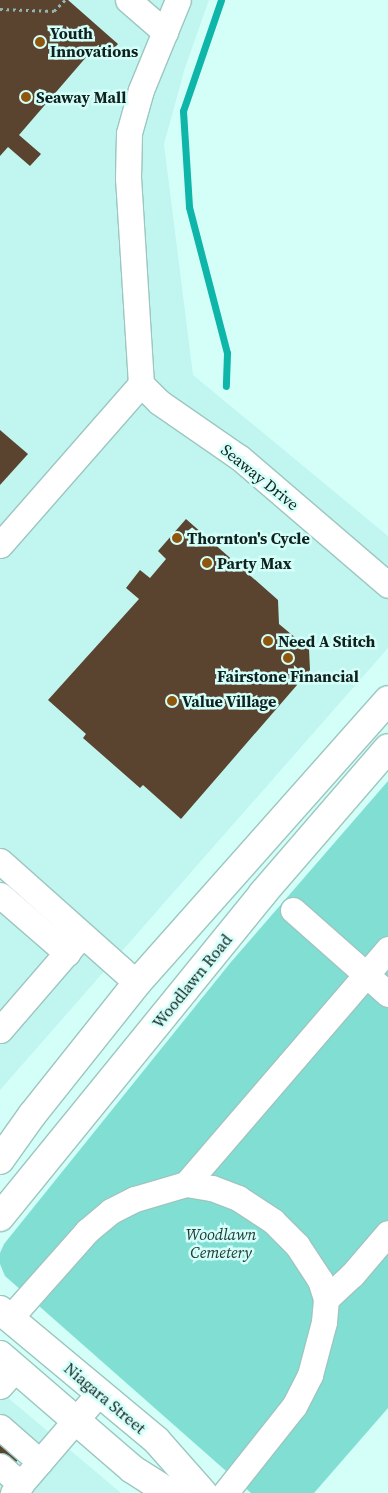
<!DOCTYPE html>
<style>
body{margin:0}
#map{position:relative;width:388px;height:1493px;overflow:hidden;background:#d4fff9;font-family:"Source Serif 4",serif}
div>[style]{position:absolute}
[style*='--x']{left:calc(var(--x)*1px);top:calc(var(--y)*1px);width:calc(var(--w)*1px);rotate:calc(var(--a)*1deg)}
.built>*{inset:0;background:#c0f6ef}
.green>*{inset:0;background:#81ded3}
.stream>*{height:7px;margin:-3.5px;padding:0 3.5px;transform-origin:3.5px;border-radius:3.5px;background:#0eb5a9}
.building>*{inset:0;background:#5a442f}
.path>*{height:3px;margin-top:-1.5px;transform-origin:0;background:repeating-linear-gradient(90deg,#93b5b0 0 2.5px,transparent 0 6.5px)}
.roads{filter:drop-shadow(1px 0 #9cc6c0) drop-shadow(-1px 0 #9cc6c0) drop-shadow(0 1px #9cc6c0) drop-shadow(0 -1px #9cc6c0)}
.minor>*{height:25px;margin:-12.5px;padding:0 12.5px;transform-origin:12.5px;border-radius:12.5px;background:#fff}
.major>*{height:28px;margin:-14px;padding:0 14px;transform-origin:14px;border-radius:14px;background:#fff}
.dots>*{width:14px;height:14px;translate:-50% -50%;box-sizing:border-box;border:2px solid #d4fff9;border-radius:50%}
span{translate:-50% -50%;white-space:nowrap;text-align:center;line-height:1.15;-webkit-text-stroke:5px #d4fff9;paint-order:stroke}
.poi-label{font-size:16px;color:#0f201e;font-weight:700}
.left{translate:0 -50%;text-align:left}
.street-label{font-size:16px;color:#0f201e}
.park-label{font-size:16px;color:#223936;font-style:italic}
</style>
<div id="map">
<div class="built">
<i style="clip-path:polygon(0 0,209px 0,185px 68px,164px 144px,193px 375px,388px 536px,388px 648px,0 1090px)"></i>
<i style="clip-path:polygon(0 1391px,121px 1493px,0 1493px)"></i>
</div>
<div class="green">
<i style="clip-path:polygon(388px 781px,388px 1408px,314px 1493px,251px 1493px,5px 1276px,0 1264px,0 1253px,4px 1244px,231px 962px)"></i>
</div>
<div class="stream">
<i style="--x:221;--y:0;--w:117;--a:108.9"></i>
<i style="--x:183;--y:111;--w:96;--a:86.4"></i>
<i style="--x:189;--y:207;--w:151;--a:75.4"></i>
<i style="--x:227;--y:353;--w:33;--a:92"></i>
</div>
<div class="building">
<i style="clip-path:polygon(0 0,68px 0,118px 44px,105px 58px,94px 48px,19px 135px,41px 154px,30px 166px,8px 147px,0 156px)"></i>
<i style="clip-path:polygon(0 430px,28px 454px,0 485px)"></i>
<i style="clip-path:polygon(186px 519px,278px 600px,279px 624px,309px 649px,310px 670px,181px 819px,143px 785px,140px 788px,83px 738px,86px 734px,48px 700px,139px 599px,126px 588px,140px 570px,150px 578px,166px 559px,158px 551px)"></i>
<i style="clip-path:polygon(0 1427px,26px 1451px,0 1480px)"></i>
</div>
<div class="path">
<i style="--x:0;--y:9;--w:54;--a:2.1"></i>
<i style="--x:54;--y:11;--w:16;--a:-45"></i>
</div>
<div class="roads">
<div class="minor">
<i style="--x:128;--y:0;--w:49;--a:40.9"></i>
<i style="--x:141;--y:384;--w:206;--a:-93.6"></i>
<i style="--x:128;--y:178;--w:45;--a:-88.7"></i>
<i style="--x:129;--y:133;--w:45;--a:-74.4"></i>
<i style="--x:141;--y:90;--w:97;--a:-67.7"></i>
<i style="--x:0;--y:545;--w:214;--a:-48.8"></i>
<i style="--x:141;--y:384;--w:25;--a:45"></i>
<i style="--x:159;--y:402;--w:98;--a:34.7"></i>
<i style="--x:240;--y:458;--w:195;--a:40.6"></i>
<i style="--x:0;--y:861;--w:183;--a:41.7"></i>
<i style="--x:0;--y:895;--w:89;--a:40.9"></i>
<i style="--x:293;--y:910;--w:127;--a:41.5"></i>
<i style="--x:0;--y:1030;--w:125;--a:-49.2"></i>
<i style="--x:186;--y:1184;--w:310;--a:-49.3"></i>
<i style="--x:326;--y:1299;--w:35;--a:-43"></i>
<i style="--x:352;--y:1275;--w:55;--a:-49.4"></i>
<i style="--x:9;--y:1319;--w:118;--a:-48.4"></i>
<i style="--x:87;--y:1231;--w:31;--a:-40"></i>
<i style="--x:111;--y:1211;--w:27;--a:-27"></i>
<i style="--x:135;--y:1199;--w:53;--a:-16.4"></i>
<i style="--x:186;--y:1184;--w:26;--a:9"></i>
<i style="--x:212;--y:1188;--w:28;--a:21"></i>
<i style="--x:238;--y:1198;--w:42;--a:33.3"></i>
<i style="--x:273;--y:1221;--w:34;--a:45"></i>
<i style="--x:297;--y:1245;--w:42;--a:56.7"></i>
<i style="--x:320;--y:1280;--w:20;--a:72"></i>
<i style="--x:326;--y:1299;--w:23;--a:95"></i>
<i style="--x:324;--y:1322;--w:55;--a:104.8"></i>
<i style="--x:310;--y:1375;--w:35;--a:117"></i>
<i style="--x:294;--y:1406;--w:111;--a:128.4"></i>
<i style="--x:0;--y:1386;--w:24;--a:-48"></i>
<i style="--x:0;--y:1427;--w:53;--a:41.2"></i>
<i style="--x:0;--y:1466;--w:28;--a:41"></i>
<i style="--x:13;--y:1493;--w:132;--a:-49.3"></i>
</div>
<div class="major">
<i style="--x:0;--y:1160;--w:55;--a:-54.6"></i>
<i style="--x:32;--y:1115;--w:169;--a:-51.5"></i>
<i style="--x:137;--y:983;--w:378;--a:-48.4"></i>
<i style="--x:0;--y:1217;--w:417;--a:-50.9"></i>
<i style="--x:263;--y:893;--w:191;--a:-49.2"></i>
<i style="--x:0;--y:1310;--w:204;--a:39.8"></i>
<i style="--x:157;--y:1441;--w:69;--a:48.5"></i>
<i style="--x:0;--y:1355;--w:174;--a:40.8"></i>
<i style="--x:132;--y:1469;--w:45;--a:32.3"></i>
</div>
</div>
<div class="dots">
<i style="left:40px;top:42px;background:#8f570e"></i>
<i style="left:26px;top:97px;background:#8f570e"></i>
<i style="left:177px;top:538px;background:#8f570e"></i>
<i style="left:207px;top:563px;background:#8f570e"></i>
<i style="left:268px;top:641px;background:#8f570e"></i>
<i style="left:288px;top:658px;background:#8f570e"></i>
<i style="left:172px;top:701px;background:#8f570e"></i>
</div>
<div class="poi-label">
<span class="left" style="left:50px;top:42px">Youth<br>Innovations</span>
<span class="left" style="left:36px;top:97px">Seaway Mall</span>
<span class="left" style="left:187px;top:538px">Thornton's Cycle</span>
<span class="left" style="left:217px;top:563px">Party Max</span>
<span class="left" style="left:278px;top:641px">Need A Stitch</span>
<span style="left:288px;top:676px">Fairstone Financial</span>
<span class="left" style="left:182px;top:701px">Value Village</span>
</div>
<div class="street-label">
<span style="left:260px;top:477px;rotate:39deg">Seaway Drive</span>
<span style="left:192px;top:981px;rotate:-51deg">Woodlawn Road</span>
<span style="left:105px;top:1398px;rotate:40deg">Niagara Street</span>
</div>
<div class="park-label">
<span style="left:221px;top:1243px">Woodlawn<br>Cemetery</span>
</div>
</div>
